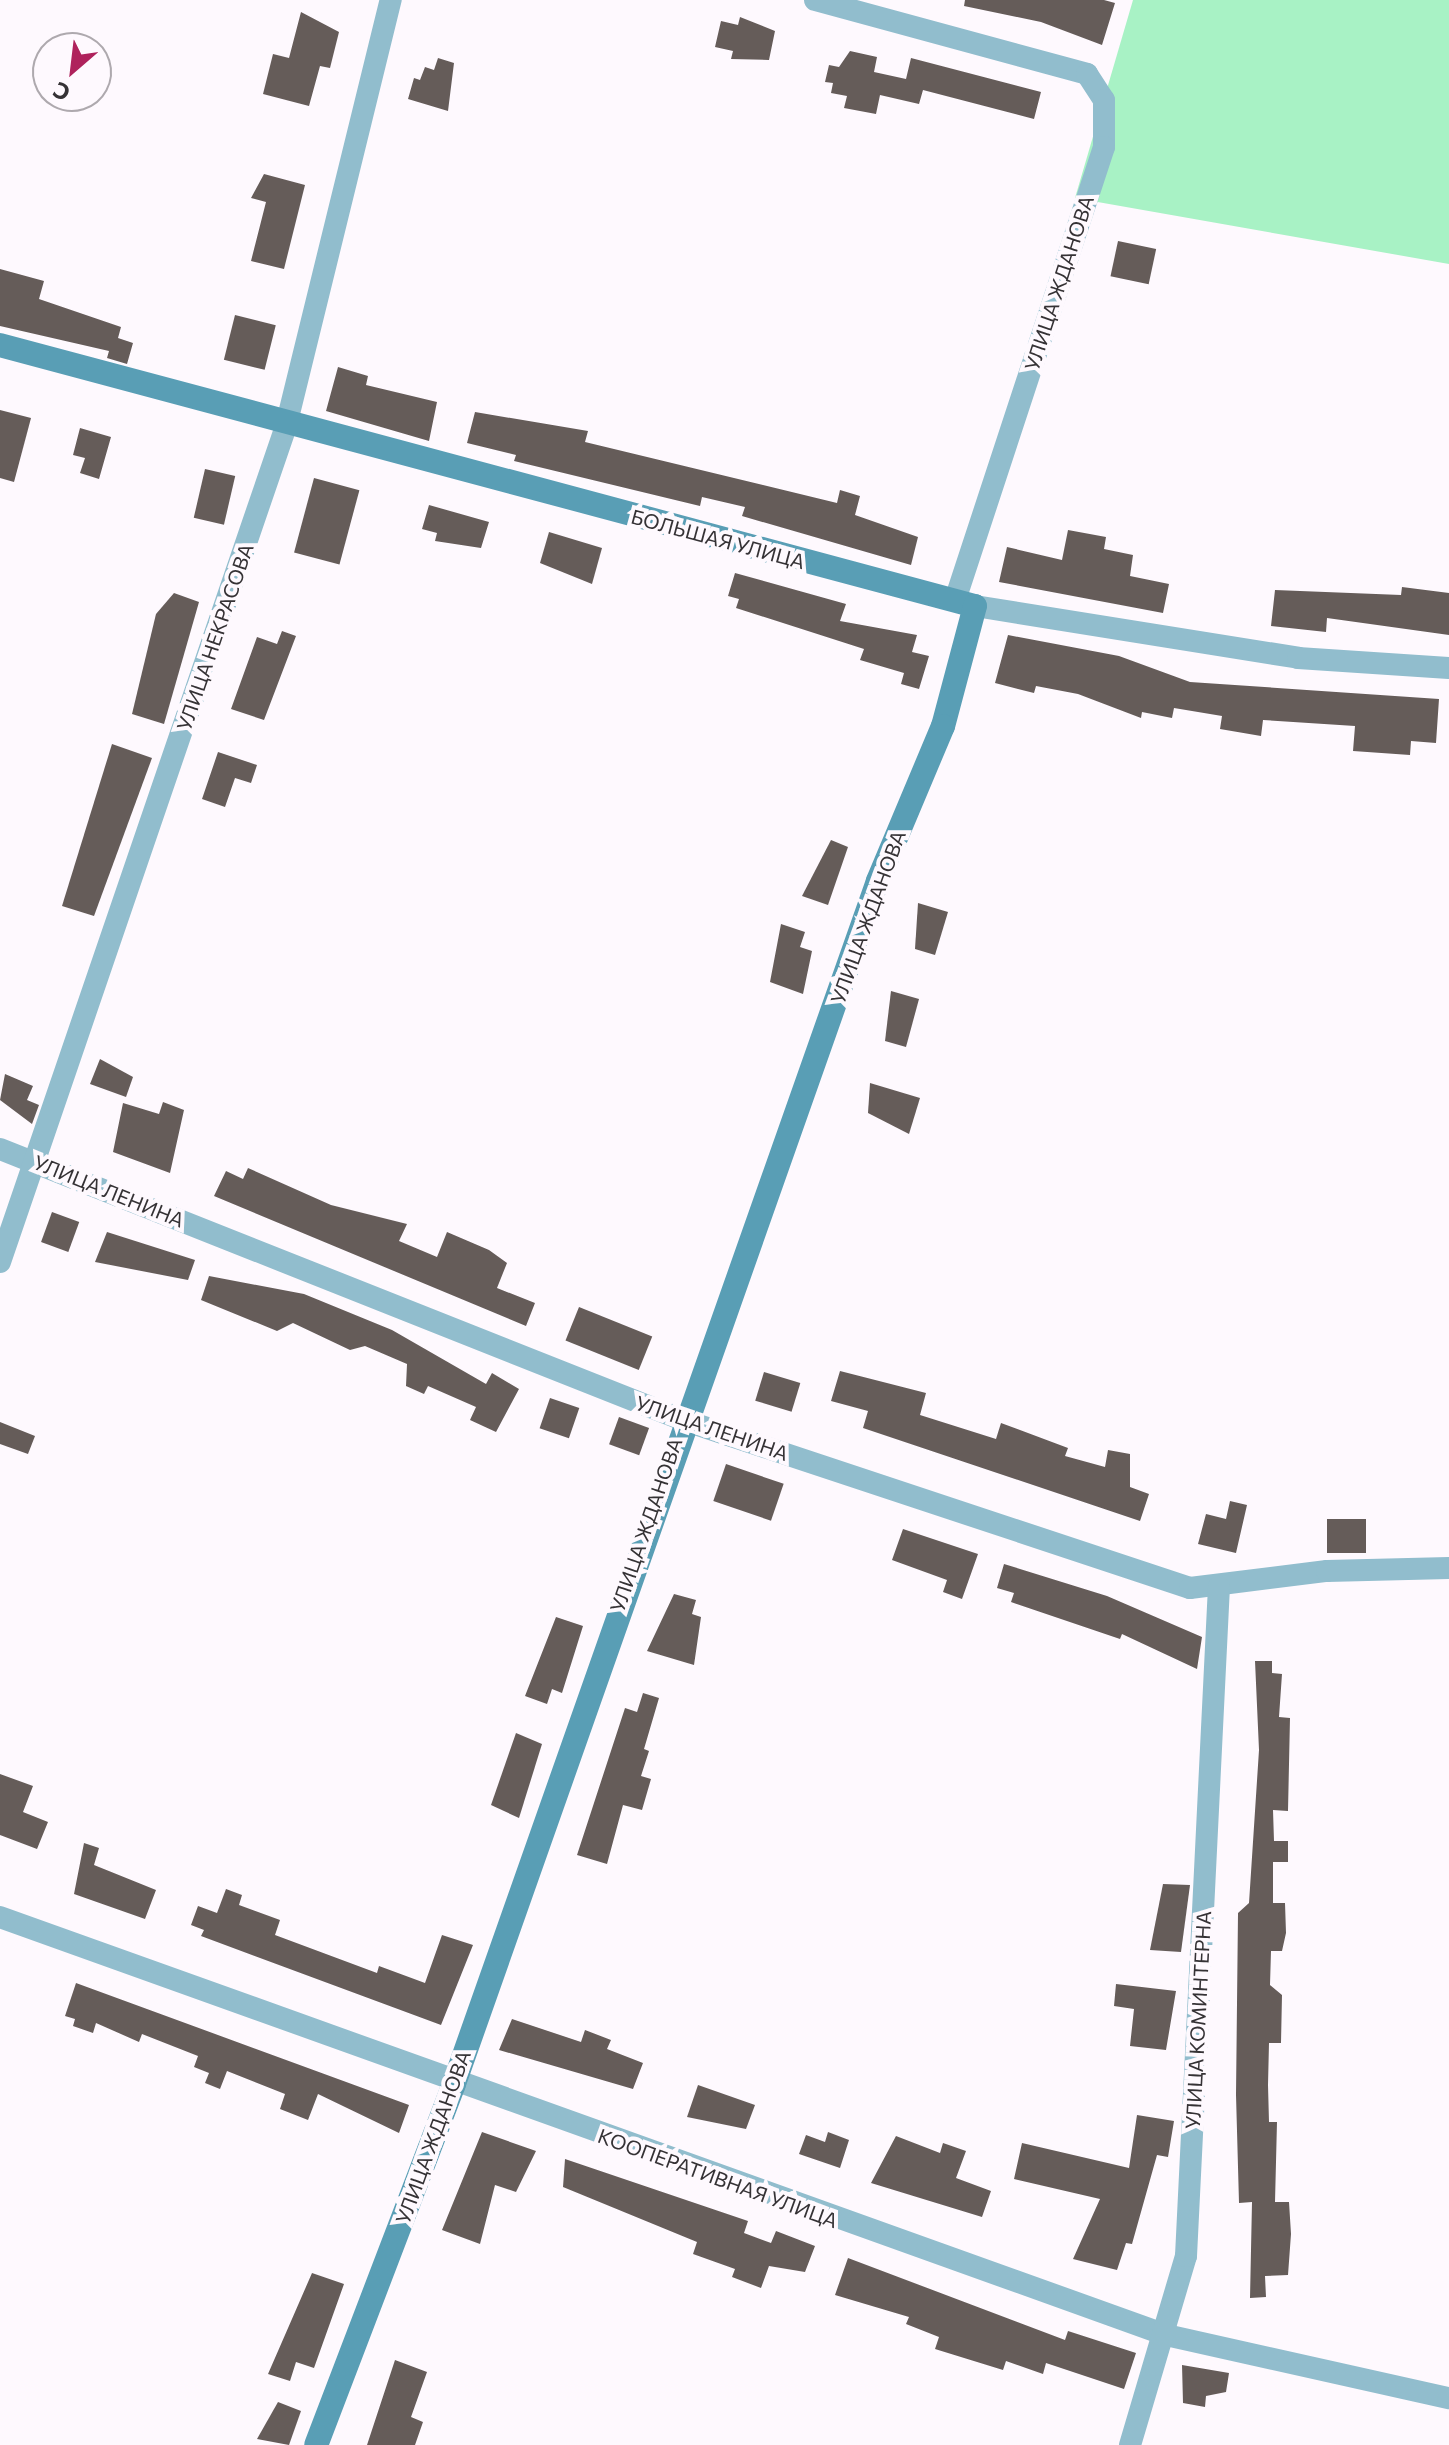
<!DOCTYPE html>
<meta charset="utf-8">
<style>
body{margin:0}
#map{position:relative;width:1449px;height:2445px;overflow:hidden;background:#fef9fe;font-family:Commissioner,sans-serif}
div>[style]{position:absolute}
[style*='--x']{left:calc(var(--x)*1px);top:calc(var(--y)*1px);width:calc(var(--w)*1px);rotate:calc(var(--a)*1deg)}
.green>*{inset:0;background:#a8f2c5}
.building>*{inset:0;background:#655c59;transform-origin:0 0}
.street>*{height:22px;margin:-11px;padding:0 11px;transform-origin:11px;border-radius:11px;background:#91bdcd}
.secondary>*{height:24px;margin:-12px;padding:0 12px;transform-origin:12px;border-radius:12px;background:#599eb5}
span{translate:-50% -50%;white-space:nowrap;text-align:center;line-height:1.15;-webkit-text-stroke:8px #fef9fe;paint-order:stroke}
.street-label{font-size:20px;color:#353235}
.north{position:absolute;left:32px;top:32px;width:80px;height:80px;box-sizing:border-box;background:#fef9fe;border:2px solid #aea9ae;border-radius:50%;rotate:208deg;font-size:22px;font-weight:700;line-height:32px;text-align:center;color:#353235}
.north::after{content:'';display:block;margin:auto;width:28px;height:36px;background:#af225c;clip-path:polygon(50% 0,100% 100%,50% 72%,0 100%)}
</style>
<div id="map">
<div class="green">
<i style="clip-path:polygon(1133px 0,1449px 0,1449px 264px,1075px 198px)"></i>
</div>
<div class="building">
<i style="clip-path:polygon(965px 0,1104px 0,1115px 3px,1102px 45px,1041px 22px,964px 6px)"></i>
<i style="clip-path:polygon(301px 12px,339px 32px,330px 68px,320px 66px,309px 106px,263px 94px,273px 54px,289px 58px)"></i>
<i style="clip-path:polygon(740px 17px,775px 31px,769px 60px,731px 59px,733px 51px,715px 47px,721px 21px,738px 25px)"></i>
<i style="clip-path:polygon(850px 51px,877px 57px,874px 72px,906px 79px,911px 58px,1041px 92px,1034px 119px,923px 90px,919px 104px,880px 95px,876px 114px,844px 108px,847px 96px,831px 93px,833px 83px,825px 82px,829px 65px,839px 67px)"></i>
<i style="clip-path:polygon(438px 58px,454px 63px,448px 111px,408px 99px,414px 78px,420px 80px,425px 67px,434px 70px)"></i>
<i style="clip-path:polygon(264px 174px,305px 185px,284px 269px,251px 261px,266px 202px,251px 198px)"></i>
<i style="left:1118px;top:241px;width:39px;height:36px;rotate:12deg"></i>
<i style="clip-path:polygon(0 269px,44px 281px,39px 299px,121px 327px,118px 338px,133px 343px,127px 364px,107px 358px,109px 351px,0 326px)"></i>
<i style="left:235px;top:315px;width:42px;height:46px;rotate:14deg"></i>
<i style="clip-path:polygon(338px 367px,368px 376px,366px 385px,437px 402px,429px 441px,326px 411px)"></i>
<i style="clip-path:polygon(0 410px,31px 418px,14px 482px,0 478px)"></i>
<i style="clip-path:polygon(475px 412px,588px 431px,585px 442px,837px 503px,840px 490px,860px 496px,855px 515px,918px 537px,911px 565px,742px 516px,745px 507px,702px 497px,700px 506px,514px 461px,516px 455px,467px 443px)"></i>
<i style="clip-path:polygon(80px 428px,111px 437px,99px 479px,80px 473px,85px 458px,73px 455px)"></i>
<i style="left:205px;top:469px;width:31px;height:50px;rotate:13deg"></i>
<i style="left:314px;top:478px;width:47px;height:77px;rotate:15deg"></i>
<i style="clip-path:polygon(429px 505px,489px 522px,481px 548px,435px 541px,437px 533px,422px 529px)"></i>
<i style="clip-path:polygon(1068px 530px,1106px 537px,1104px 549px,1133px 555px,1130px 576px,1169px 584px,1163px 613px,999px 582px,1007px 547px,1062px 560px)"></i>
<i style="clip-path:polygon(549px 532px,602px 548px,592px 584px,540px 563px)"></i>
<i style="clip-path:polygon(735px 573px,846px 604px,840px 621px,917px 635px,912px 652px,929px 656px,919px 689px,901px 684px,904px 673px,860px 660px,864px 649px,736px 608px,739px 599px,728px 596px)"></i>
<i style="clip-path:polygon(1402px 587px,1449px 593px,1449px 635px,1327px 618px,1326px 632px,1271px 626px,1275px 590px,1401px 595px)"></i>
<i style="clip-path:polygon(174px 593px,199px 602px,164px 724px,132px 714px,156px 614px)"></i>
<i style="clip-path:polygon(282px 631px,296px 636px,264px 720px,231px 709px,257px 637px,277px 644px)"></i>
<i style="clip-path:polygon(1008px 635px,1119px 656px,1190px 682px,1439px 699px,1436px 743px,1411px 741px,1410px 755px,1353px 751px,1355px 726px,1263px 720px,1261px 736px,1220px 729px,1222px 716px,1174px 708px,1172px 718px,1142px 712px,1141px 718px,1078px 694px,1036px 686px,1034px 693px,995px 683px)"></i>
<i style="clip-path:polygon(112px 744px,152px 758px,94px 916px,62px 906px)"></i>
<i style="clip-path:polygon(218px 752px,257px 765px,251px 783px,235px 778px,225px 807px,202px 799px)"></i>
<i style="clip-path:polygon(831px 840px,848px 847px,828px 905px,802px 896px)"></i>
<i style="clip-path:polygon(918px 903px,948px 912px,935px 955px,915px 949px)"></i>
<i style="clip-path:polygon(781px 924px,805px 932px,800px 947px,812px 951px,803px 994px,770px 982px)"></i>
<i style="clip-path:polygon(891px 991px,919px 999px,906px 1047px,885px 1041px)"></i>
<i style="clip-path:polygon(100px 1059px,133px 1077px,126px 1097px,90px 1084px)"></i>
<i style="clip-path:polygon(5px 1074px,33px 1086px,27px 1100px,39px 1105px,32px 1124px,0 1100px)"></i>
<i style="clip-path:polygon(870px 1083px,920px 1098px,909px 1134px,868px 1113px)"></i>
<i style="clip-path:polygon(163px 1102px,184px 1110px,170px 1173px,113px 1152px,123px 1103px,159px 1114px)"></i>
<i style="clip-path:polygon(248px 1168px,331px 1205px,407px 1224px,399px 1241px,437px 1257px,447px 1232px,489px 1250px,507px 1263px,497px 1288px,535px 1303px,526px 1326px,214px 1196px,226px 1171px,243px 1179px)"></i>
<i style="left:52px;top:1212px;width:29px;height:32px;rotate:20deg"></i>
<i style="clip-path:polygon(107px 1232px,195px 1260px,188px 1280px,95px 1262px)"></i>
<i style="clip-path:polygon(209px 1276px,304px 1294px,392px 1330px,486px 1384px,492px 1373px,519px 1389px,496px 1432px,470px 1420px,476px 1407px,428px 1386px,424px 1394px,406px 1386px,407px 1364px,365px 1346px,350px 1350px,293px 1323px,277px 1331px,201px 1300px)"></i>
<i style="left:579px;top:1307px;width:79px;height:36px;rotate:22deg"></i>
<i style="clip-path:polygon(840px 1371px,926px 1393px,920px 1415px,996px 1439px,1001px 1423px,1068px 1448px,1065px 1456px,1105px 1467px,1108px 1450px,1130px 1454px,1130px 1487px,1149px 1494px,1140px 1521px,863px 1428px,868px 1411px,831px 1401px)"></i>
<i style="left:764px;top:1372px;width:38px;height:30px;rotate:17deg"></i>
<i style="left:550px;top:1398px;width:31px;height:32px;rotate:19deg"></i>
<i style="left:619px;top:1417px;width:32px;height:29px;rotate:20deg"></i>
<i style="clip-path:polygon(0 1422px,35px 1436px,28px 1454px,0 1444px)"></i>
<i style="left:726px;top:1464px;width:61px;height:39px;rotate:19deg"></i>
<i style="clip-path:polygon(1230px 1501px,1247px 1505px,1236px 1553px,1198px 1544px,1206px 1514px,1226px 1519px)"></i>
<i style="left:1366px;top:1519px;width:34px;height:39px;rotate:90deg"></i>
<i style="clip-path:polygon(903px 1529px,978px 1554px,962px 1599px,943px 1592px,947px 1580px,892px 1560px)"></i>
<i style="clip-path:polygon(1004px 1564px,1107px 1596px,1202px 1637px,1197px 1669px,1122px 1634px,1120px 1639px,1011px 1602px,1014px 1593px,997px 1588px)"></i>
<i style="clip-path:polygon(674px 1594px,696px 1600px,692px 1614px,701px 1617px,694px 1665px,647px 1651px)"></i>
<i style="clip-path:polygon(556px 1617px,583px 1626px,562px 1693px,552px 1689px,547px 1704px,525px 1696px)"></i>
<i style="clip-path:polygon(1255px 1661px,1272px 1661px,1272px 1673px,1282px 1674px,1279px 1717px,1290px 1718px,1288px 1811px,1273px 1810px,1274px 1841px,1288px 1841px,1288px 1862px,1273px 1862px,1273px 1903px,1285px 1903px,1286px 1933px,1282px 1951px,1271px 1951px,1270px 1985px,1282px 1995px,1281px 2043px,1269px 2043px,1268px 2085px,1269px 2122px,1277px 2122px,1275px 2202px,1289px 2202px,1291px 2234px,1288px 2275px,1265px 2276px,1266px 2297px,1250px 2298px,1252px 2202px,1239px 2203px,1236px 2095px,1238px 1913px,1249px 1903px,1259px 1750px)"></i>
<i style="clip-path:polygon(643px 1693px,659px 1698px,644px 1749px,649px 1751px,641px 1776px,651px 1779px,642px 1810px,623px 1805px,607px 1864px,577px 1855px,625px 1708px,637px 1712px)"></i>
<i style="clip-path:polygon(516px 1733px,542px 1744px,519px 1818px,491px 1805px)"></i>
<i style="clip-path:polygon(0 1774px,33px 1786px,23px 1812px,48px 1822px,37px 1849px,0 1835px)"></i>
<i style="clip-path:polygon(84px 1843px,99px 1848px,94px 1865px,156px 1890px,145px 1919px,74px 1894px)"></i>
<i style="clip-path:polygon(1163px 1884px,1190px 1885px,1181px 1952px,1150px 1950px)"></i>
<i style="clip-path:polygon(226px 1889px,242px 1895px,239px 1905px,280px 1920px,275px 1935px,377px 1973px,379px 1966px,425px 1983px,442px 1935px,473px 1945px,441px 2025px,201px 1936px,204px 1930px,191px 1925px,198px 1906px,217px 1913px)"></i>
<i style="clip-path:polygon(76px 1983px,409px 2105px,399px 2133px,318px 2094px,308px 2120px,280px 2109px,285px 2094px,227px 2071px,220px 2089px,205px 2083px,209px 2073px,194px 2067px,198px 2056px,142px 2034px,139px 2042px,96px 2023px,93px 2033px,73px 2026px,75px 2019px,65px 2016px)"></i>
<i style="clip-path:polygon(1116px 1984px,1176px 1991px,1166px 2050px,1130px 2046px,1134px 2009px,1114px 2006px)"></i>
<i style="clip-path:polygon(512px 2019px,581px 2042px,585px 2030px,611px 2040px,607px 2049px,643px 2063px,633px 2089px,499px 2050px)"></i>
<i style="clip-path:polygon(698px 2085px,755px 2105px,746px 2129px,687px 2117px)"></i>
<i style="clip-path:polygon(1137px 2115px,1174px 2121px,1168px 2157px,1157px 2155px,1132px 2244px,1126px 2243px,1117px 2270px,1073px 2259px,1100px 2199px,1014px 2179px,1022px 2143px,1129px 2168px)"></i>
<i style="clip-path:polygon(482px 2132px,536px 2151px,516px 2192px,495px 2185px,480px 2244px,442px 2230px)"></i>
<i style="clip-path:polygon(828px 2132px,849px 2140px,840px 2168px,799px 2154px,806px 2135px,825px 2142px)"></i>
<i style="clip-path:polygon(896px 2136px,940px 2153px,943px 2143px,966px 2151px,956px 2178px,991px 2191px,982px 2217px,871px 2183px)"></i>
<i style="clip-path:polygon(565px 2159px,748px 2221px,744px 2233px,771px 2243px,776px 2231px,815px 2246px,805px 2272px,769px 2266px,761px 2288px,732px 2277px,735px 2269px,693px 2254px,697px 2242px,563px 2187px)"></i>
<i style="clip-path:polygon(848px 2258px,1065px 2340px,1068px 2331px,1136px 2353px,1124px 2389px,1046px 2363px,1043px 2374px,1006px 2361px,1003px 2370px,935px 2349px,939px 2337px,906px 2324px,909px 2317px,835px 2295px)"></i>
<i style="clip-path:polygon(312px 2273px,344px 2284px,314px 2368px,296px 2362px,290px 2381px,268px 2374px)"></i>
<i style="clip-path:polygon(395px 2360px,427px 2372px,411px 2417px,423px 2422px,415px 2445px,367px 2445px)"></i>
<i style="clip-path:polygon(1182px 2365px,1229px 2373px,1226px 2392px,1206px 2396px,1205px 2407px,1183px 2403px)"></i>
<i style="clip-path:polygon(278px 2402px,301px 2411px,289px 2445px,257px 2439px)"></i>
</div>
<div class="street">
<i style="--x:815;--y:0;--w:282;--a:15.2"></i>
<i style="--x:1087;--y:74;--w:31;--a:57"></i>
<i style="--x:1104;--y:100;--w:47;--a:90"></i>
<i style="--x:1104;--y:147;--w:478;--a:108.2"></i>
<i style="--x:975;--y:606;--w:327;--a:9.1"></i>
<i style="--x:1298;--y:658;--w:151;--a:3.8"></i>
<i style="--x:0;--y:1149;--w:735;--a:21.64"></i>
<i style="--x:683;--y:1420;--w:534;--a:18.33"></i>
<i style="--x:1190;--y:1588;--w:138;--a:-7.1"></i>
<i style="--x:1327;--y:1571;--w:122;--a:-1.4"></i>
<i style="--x:0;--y:1262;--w:884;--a:-71.11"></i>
<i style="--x:286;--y:426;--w:439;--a:-76.2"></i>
<i style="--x:0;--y:1917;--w:1239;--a:19.72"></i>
<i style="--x:1166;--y:2335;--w:290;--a:12.6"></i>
<i style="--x:1130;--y:2445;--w:197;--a:-73.5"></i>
<i style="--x:1186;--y:2256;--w:670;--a:-87.18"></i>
</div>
<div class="secondary">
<i style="--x:0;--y:345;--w:1009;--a:14.99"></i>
<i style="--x:975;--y:606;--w:124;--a:104.9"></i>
<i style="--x:943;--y:726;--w:168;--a:112.8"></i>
<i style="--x:878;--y:881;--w:1276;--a:109.42"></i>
<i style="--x:454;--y:2084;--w:386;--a:110.9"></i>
</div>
<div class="street-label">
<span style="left:1059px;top:283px;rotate:-72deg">УЛИЦА ЖДАНОВА</span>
<span style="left:718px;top:539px;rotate:15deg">БОЛЬШАЯ УЛИЦА</span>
<span style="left:215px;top:637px;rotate:-71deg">УЛИЦА НЕКРАСОВА</span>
<span style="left:868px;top:917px;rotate:-70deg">УЛИЦА ЖДАНОВА</span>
<span style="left:109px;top:1191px;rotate:22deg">УЛИЦА ЛЕНИНА</span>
<span style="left:712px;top:1428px;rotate:19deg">УЛИЦА ЛЕНИНА</span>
<span style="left:646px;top:1525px;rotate:-71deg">УЛИЦА ЖДАНОВА</span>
<span style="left:1198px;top:2020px;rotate:-87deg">УЛИЦА КОМИНТЕРНА</span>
<span style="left:433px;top:2137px;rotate:-70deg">УЛИЦА ЖДАНОВА</span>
<span style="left:718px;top:2178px;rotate:20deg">КООПЕРАТИВНАЯ УЛИЦА</span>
</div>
<div class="north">С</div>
</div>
